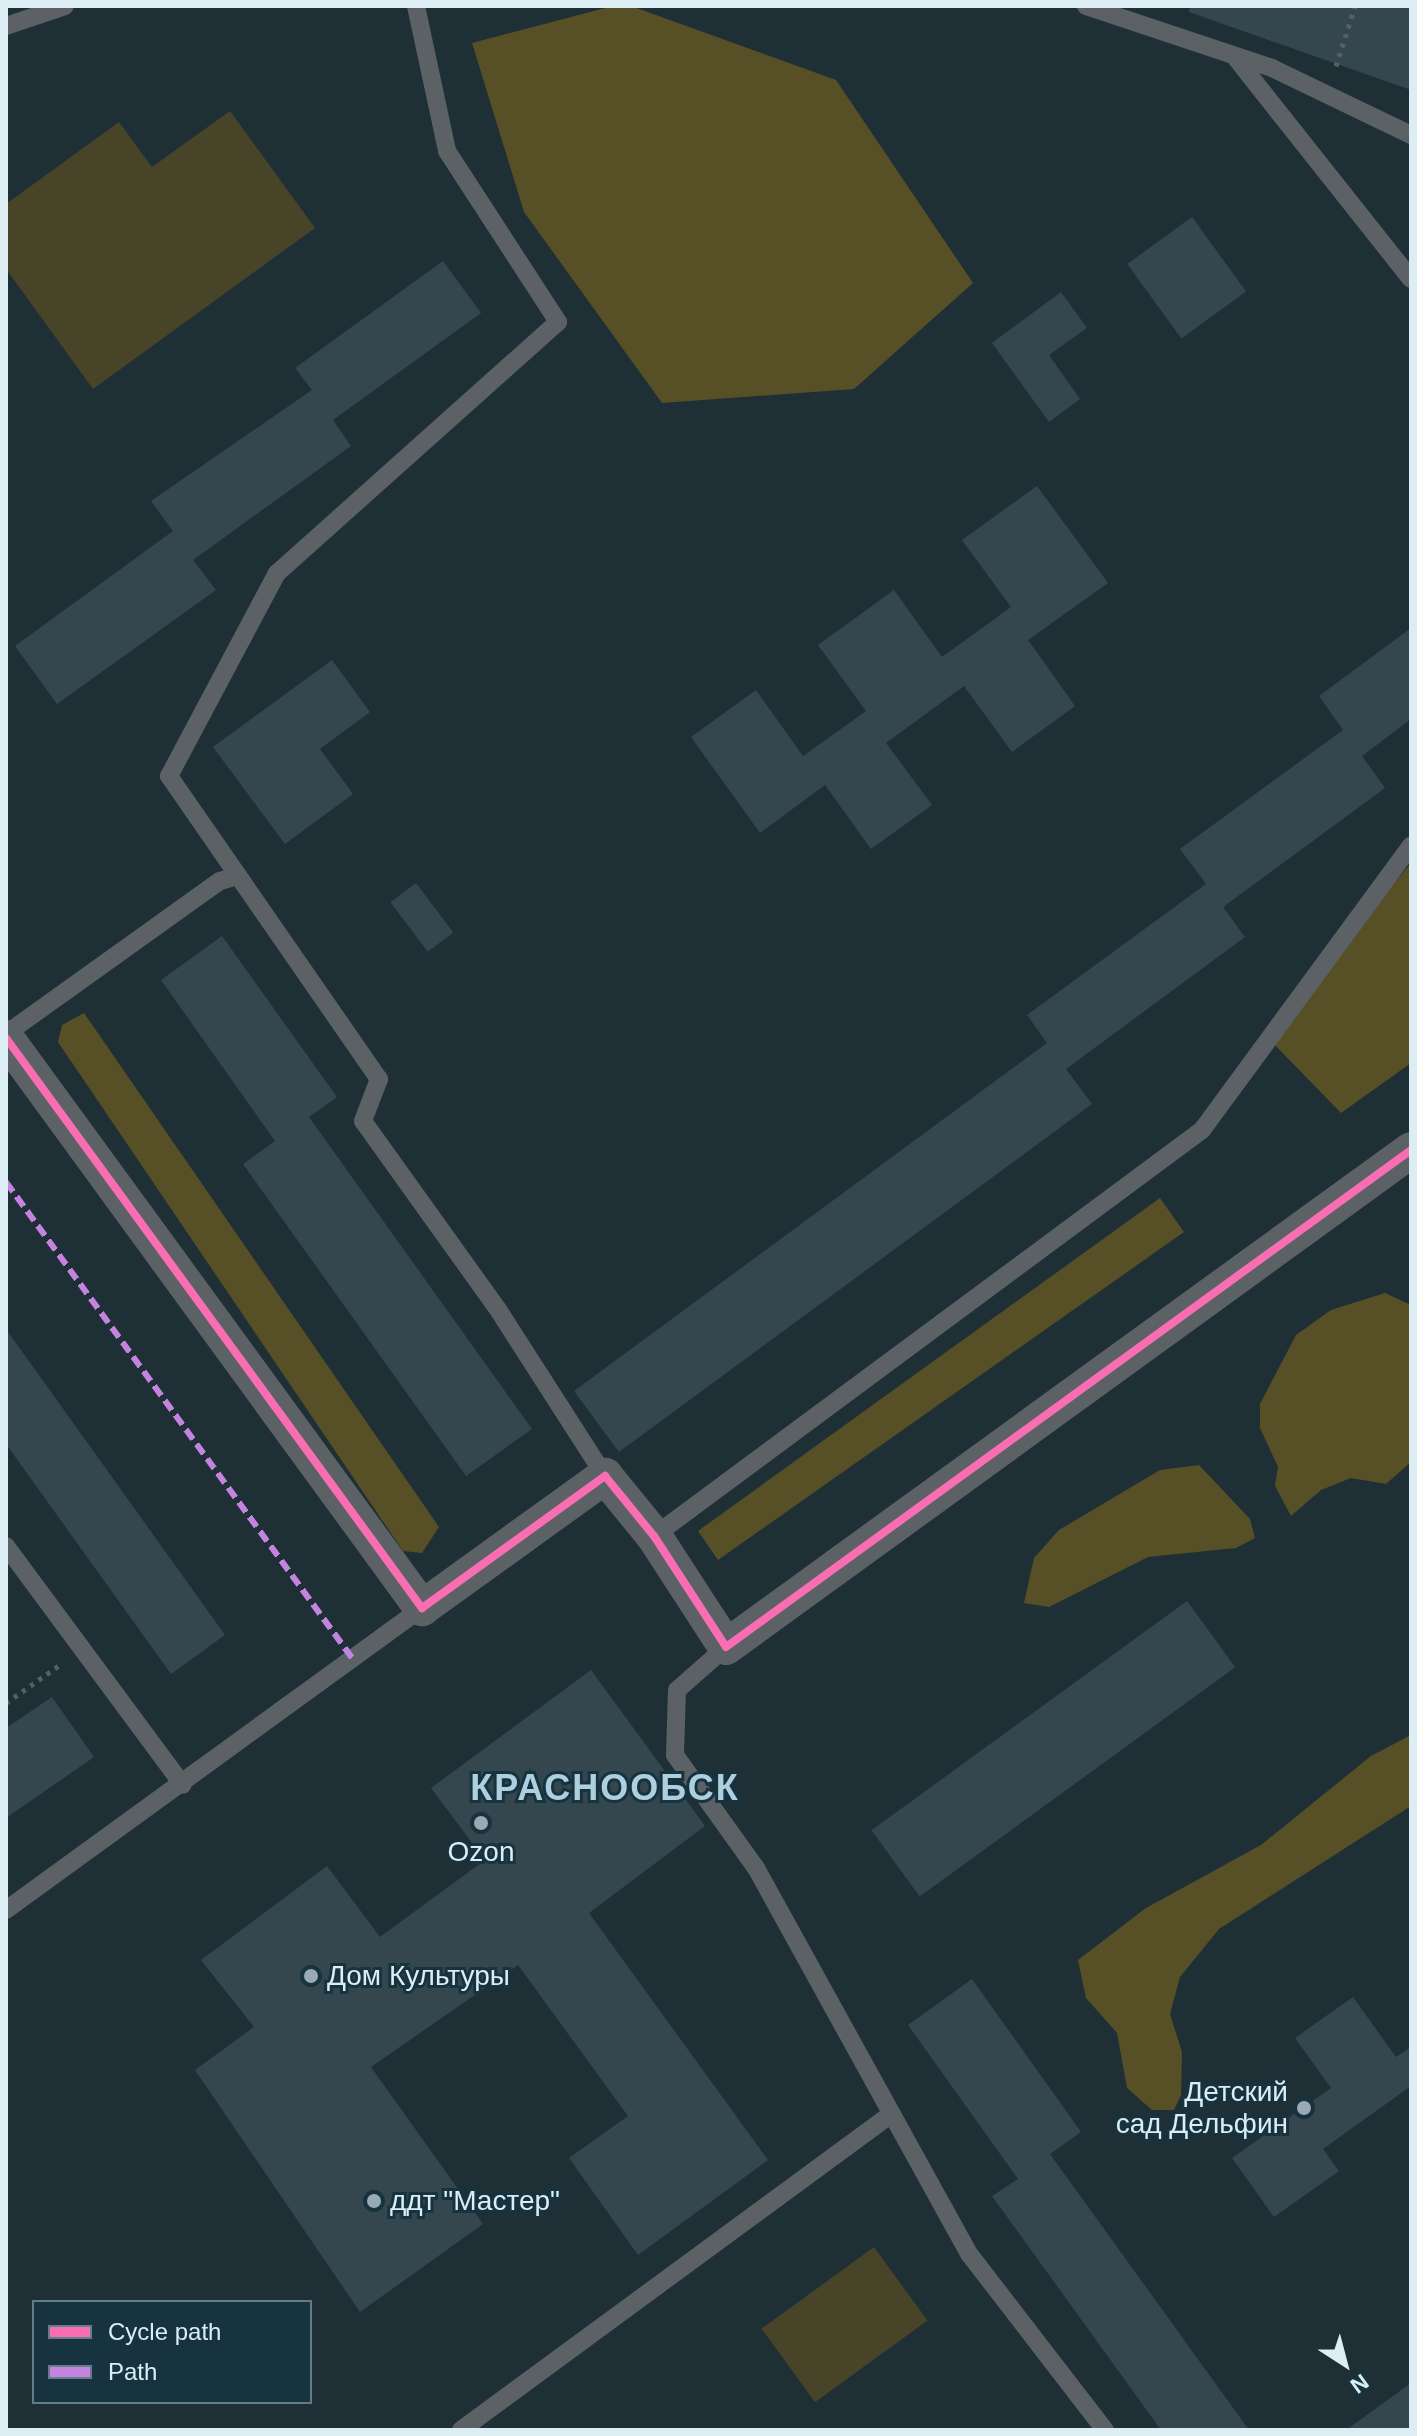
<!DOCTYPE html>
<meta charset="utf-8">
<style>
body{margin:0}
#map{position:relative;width:1417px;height:2436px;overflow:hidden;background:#1f2f36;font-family:Arial,sans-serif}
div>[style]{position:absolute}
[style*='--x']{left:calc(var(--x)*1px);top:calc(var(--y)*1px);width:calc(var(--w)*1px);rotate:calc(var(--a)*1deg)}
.green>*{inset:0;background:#484428;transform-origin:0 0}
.forest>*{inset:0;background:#575027}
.building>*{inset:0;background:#35474e;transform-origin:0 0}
.path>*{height:5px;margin-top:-2.5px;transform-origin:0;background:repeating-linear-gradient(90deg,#575f62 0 4px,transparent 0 10px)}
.service>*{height:18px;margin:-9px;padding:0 9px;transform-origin:9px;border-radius:9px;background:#5b6164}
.minor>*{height:36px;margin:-18px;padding:0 18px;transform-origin:18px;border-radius:18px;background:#5b6164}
.quiet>*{height:6px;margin-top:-3px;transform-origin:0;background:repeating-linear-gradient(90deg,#c483df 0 12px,transparent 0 18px)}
.cycleway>*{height:8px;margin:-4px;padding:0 4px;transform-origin:4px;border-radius:4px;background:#f96db3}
.dots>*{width:22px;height:22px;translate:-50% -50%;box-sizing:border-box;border:4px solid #16333f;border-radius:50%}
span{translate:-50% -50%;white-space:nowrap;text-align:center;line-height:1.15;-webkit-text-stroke:6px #16333f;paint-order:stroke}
.poi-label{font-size:28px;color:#dcedf4}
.left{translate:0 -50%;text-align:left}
.right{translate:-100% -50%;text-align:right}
.district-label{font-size:36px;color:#aecfdd;font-weight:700;letter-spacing:2px}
.frame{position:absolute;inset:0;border:8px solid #dcedf4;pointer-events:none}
.legend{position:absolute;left:32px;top:2300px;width:280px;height:104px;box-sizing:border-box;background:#16333f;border:2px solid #657d87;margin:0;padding:10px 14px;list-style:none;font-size:24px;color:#dcedf4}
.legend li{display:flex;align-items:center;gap:16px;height:40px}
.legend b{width:40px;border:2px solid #657d87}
.north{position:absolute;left:1305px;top:2324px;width:80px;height:80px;-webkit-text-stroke:6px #16333f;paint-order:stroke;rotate:144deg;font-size:22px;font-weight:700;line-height:32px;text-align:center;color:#dcedf4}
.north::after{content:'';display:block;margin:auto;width:28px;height:36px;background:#dcedf4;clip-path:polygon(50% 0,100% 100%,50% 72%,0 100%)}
</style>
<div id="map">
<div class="green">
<i style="clip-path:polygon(230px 111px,315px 228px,93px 389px,6px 269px,6px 204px,119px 122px,152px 167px)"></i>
<i style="left:874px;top:2247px;width:91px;height:139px;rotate:54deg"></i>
</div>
<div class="forest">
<i style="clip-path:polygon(613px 6px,631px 6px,836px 80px,973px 283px,854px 389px,662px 403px,524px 212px,472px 43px)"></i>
<i style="clip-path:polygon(1411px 863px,1411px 1063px,1341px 1113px,1267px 1037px)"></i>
<i style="clip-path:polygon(84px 1013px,439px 1527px,422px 1553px,403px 1551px,58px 1042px,62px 1025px)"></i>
<i style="clip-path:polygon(1160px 1198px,1184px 1232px,718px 1560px,698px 1531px)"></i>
<i style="clip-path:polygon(1385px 1293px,1411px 1305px,1411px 1462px,1386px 1484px,1351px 1478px,1321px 1490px,1291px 1516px,1275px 1486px,1278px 1467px,1260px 1428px,1260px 1404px,1296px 1335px,1331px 1310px)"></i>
<i style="clip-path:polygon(1199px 1465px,1250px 1519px,1255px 1538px,1236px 1548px,1148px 1557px,1049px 1607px,1024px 1603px,1034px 1558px,1059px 1530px,1160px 1470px)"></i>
<i style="clip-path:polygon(1411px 1735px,1411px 1806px,1219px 1929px,1180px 1977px,1170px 2014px,1182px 2052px,1181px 2095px,1174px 2110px,1152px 2110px,1127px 2088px,1117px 2033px,1086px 1998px,1078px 1960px,1146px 1908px,1261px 1845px,1371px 1756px)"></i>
</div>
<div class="building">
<i style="clip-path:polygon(1190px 6px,1411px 6px,1411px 90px,1189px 12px)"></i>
<i style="left:1192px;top:217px;width:92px;height:80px;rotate:54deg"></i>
<i style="clip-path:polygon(443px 261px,481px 313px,333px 420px,351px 446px,193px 560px,216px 590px,57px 704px,15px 646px,173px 531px,151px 501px,312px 390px,295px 368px)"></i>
<i style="clip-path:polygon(1061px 292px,1087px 328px,1049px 355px,1080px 399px,1049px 422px,992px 343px)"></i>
<i style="clip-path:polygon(1037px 486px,1108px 583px,1028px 640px,1075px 706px,1012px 752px,964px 686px,886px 743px,932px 805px,871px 849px,825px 785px,760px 833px,691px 737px,756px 690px,803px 756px,866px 711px,818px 645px,894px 590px,942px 657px,1011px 607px,962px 540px)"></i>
<i style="clip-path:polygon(1411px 628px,1411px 719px,1362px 756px,1385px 788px,1223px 907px,1245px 937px,1066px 1069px,1092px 1104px,619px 1452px,574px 1391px,1047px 1043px,1027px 1015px,1206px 884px,1180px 849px,1343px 730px,1319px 696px)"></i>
<i style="clip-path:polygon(332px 660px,370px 712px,320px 749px,353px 794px,285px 844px,213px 747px)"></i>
<i style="left:416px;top:883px;width:62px;height:32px;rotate:53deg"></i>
<i style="clip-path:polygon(222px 936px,337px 1097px,309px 1117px,532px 1429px,466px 1476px,243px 1164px,275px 1141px,161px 980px)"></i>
<i style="clip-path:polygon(6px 1329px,225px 1635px,171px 1674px,6px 1444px)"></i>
<i style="left:1187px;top:1601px;width:82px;height:390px;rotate:54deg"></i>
<i style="clip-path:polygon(591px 1670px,705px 1826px,589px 1913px,768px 2160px,638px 2255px,569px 2158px,628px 2116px,518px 1965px,371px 2067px,483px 2224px,360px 2312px,195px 2070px,254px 2027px,201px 1960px,327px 1866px,380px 1937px,485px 1860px,431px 1788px)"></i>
<i style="clip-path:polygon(52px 1697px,94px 1757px,6px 1818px,6px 1728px)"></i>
<i style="clip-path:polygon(972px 1979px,1081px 2132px,1050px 2154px,1249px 2430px,1161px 2430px,992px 2196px,1018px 2179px,908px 2025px)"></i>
<i style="clip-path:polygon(1353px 1997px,1396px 2057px,1411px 2047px,1411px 2086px,1323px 2149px,1339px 2171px,1274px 2217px,1232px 2158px,1331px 2088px,1295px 2038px)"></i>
<i style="clip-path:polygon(1411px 2383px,1411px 2430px,1346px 2430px)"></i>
</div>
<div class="path">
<i style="--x:1336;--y:66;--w:63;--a:-72.4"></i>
<i style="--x:6;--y:1703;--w:64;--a:-35.4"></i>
</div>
<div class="service">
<i style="--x:416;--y:6;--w:148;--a:77.9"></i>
<i style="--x:447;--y:151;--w:204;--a:57"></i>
<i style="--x:558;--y:322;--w:377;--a:138.2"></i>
<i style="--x:277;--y:573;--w:230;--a:118"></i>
<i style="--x:169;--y:776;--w:369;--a:55.3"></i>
<i style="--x:379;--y:1079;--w:45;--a:110.9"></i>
<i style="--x:363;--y:1121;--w:230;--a:54.4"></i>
<i style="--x:497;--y:1308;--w:200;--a:57.3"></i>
<i style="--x:1086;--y:6;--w:196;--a:18.4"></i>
<i style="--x:1272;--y:68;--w:154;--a:25.7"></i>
<i style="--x:6;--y:26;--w:62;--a:-18.7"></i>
<i style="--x:1235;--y:57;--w:283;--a:51.6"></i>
<i style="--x:6;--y:1034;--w:263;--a:-35.6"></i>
<i style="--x:220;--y:881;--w:19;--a:-16"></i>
<i style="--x:654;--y:1536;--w:682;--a:-36.53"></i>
<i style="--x:1202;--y:1130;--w:353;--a:-53.7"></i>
<i style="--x:6;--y:1546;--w:297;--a:53.5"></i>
<i style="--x:726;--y:1647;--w:65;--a:138.7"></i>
<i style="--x:677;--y:1690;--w:65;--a:91.8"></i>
<i style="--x:675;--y:1755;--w:139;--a:54.4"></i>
<i style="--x:756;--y:1868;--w:442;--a:61.1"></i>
<i style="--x:970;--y:2255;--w:221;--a:52.4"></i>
<i style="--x:6;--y:1910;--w:514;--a:-35.98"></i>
<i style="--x:461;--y:2430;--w:532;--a:-36.29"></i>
</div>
<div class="minor">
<i style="--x:6;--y:1038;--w:706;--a:53.88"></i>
<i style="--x:422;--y:1608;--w:226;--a:-35.8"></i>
<i style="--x:605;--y:1476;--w:77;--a:50.8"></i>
<i style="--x:654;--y:1536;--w:132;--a:57"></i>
<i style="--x:726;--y:1647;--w:846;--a:-35.96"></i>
</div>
<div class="quiet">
<i style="--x:6;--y:1182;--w:593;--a:53.98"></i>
</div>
<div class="cycleway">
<i style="--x:6;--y:1038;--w:706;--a:53.88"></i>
<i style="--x:422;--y:1608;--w:226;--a:-35.8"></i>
<i style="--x:605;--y:1476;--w:77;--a:50.8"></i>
<i style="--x:654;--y:1536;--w:132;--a:57"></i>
<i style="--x:726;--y:1647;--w:846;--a:-35.96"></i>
</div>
<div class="dots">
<i style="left:481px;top:1823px;background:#9aaab2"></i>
<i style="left:311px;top:1976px;background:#9aaab2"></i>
<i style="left:1304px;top:2108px;background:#9aaab2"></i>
<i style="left:374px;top:2201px;background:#9aaab2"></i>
</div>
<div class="poi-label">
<span style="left:481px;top:1852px">Ozon</span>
<span class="left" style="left:327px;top:1976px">Дом Культуры</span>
<span class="right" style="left:1288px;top:2108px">Детский<br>сад Дельфин</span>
<span class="left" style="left:390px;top:2201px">ддт "Мастер"</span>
</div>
<div class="district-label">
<span style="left:605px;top:1788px">КРАСНООБСК</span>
</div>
<div class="frame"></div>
<ul class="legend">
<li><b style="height:10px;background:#f96db3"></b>Cycle path</li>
<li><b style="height:10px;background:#c483df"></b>Path</li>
</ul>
<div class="north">N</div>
</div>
